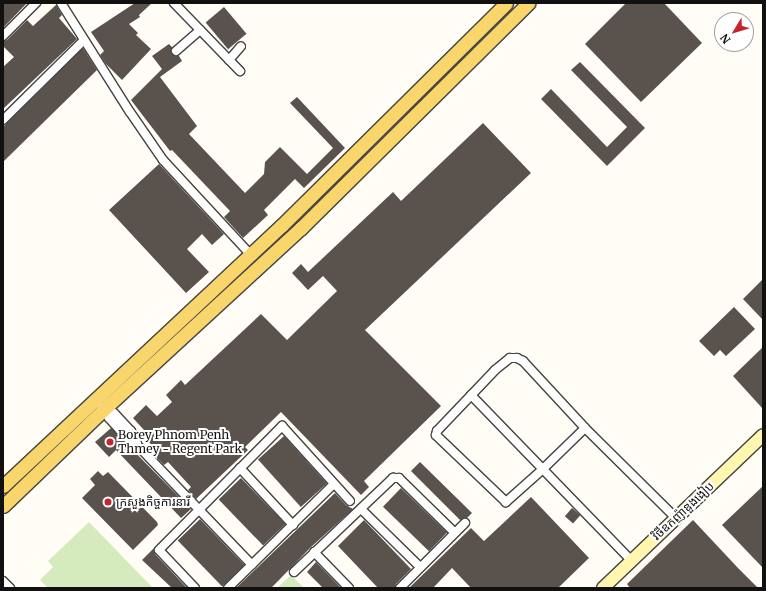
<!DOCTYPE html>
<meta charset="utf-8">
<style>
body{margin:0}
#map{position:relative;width:766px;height:591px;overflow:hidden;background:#fffdf5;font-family:Merriweather,"Noto Sans Khmer",serif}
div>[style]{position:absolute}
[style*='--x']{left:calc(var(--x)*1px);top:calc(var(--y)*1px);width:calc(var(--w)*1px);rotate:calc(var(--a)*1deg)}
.green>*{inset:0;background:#d5ebbd}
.building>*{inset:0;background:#5a524d;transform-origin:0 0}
.roads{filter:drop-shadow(1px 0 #444) drop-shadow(-1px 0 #444) drop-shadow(0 1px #444) drop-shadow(0 -1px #444)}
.street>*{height:8px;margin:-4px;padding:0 4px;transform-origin:4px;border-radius:4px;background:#fff}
.secondary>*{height:12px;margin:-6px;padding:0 6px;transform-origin:6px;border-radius:6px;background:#fff6b0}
.primary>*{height:13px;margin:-6.5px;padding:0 6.5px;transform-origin:6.5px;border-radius:6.5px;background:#f9d66b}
.dots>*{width:11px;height:11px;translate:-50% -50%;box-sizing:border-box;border:2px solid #fff;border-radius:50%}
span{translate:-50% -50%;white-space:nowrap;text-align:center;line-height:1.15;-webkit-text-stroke:4px #fff;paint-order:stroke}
.poi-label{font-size:12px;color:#111}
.left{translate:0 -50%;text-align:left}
.street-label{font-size:12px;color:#111}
.frame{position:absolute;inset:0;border:4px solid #111;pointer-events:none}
.north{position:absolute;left:714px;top:12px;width:40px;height:40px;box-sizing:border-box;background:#fff;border:1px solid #a0a0a0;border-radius:50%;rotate:232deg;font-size:11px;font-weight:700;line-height:16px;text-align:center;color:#111}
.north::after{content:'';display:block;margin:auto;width:14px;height:18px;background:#c4262e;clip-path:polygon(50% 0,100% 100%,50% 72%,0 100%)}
</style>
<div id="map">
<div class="green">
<i style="clip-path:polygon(89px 522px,153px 588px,48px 588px,40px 580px,53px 567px,48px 561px)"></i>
<i style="clip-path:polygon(291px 575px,304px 588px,277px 588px)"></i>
</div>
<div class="building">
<i style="clip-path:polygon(3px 3px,27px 3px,3px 28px)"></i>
<i style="clip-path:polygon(135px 3px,152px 3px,139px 15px,140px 17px,129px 24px,138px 33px,136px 35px,151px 49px,122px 80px,106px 64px,100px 55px,104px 51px,91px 32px)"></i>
<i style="clip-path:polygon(626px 3px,664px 3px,702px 43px,641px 102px,585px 44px)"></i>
<i style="clip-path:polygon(56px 5px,62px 15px,59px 18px,77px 39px,3px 109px,3px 67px,14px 57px,3px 46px,3px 41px,7px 40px,27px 20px,33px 26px)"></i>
<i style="left:224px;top:7px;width:35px;height:24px;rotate:50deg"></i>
<i style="clip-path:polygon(169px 44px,172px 47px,172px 54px,179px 56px,182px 61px,160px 77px,197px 126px,189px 134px,245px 193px,264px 174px,265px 162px,280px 147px,307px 174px,333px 148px,290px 103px,297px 97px,345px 148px,304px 188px,295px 179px,264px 210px,268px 215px,243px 238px,224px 217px,230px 211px,172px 150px,170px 151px,131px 100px,162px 69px,152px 56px)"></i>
<i style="clip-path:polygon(83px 48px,97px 70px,3px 162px,3px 127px)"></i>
<i style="clip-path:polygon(580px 62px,645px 128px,607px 166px,541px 99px,551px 89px,607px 147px,627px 127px,571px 70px)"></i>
<i style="clip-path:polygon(483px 123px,531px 173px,365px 330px,441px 406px,364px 481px,369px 487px,361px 495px,281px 412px,245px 447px,248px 450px,196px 499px,188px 490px,191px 487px,168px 462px,164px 465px,152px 453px,156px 449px,140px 434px,144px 430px,133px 418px,146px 405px,157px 416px,172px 402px,166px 395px,181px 380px,185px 385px,261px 314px,287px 340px,337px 291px,323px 276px,308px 290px,292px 273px,301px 264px,308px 272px,393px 192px,401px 201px)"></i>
<i style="clip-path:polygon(159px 164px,224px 234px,212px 245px,202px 234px,187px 249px,209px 272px,186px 293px,109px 210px)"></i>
<i style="clip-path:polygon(763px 279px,763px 320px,743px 299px)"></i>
<i style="clip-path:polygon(734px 307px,755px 329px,726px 356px,720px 350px,714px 356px,699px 341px)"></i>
<i style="clip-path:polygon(763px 347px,763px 409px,733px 376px)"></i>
<i style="clip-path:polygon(111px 428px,191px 509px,181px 518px,116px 450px,109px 457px,95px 442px)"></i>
<i style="left:284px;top:436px;width:64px;height:35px;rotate:48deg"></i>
<i style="clip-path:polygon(420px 462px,472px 513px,467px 518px,460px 520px,411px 471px)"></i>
<i style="clip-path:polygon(98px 471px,103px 476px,108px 472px,157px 522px,158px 525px,133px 550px,82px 498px,95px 485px,90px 479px)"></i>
<i style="left:241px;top:478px;width:64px;height:31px;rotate:46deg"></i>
<i style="clip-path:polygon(763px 486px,763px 568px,722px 525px)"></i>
<i style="left:401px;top:488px;width:64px;height:26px;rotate:44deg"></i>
<i style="clip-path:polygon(335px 493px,346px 505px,353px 509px,310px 548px,281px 578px,271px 588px,236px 588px)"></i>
<i style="clip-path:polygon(531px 497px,589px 558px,558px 588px,471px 588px,452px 568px,433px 588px,409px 588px,471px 528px,484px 541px)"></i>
<i style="left:572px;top:508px;width:11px;height:11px;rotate:41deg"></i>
<i style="left:200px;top:519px;width:64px;height:31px;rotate:46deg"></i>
<i style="clip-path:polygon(364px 520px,411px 569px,396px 584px,395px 588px,378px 588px,338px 546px)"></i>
<i style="clip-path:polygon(693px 520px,738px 568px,758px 588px,630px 588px,627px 584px)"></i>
<i style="clip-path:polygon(154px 548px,155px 554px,187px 588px,172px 588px,142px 560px)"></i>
<i style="clip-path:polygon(316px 562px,341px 588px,323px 588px,307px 572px)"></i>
</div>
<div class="roads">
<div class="street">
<i style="--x:61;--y:3;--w:129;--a:57.7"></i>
<i style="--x:130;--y:112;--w:58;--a:55.5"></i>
<i style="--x:163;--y:160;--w:129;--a:47.2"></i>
<i style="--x:174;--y:3;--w:95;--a:45.9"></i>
<i style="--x:3;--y:36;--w:47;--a:-45"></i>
<i style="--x:176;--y:51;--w:32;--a:-41"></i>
<i style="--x:229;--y:60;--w:18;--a:-49"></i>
<i style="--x:3;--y:120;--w:114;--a:-44.6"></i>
<i style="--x:471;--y:395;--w:230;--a:45.9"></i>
<i style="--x:102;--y:407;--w:13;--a:58"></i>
<i style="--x:109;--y:418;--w:24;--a:48"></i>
<i style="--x:125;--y:436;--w:18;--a:38"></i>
<i style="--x:139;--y:447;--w:163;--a:46.2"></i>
<i style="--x:104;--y:409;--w:11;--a:22"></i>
<i style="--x:114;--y:413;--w:25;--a:47"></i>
<i style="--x:131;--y:431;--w:13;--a:63"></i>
<i style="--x:585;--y:428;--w:59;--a:135.7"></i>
<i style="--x:543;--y:469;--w:50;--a:138.3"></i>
<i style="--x:506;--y:502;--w:97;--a:-136.3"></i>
<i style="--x:436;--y:435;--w:4;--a:-76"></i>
<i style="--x:437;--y:431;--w:84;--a:-46.4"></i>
<i style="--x:495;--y:370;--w:19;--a:-39"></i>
<i style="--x:510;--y:358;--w:7;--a:0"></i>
<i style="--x:517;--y:358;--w:7;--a:27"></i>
<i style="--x:523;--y:361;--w:91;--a:47.2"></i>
<i style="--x:585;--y:428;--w:128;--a:44.7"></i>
<i style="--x:240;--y:468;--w:78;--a:47.1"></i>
<i style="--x:361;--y:509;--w:83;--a:44.5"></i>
<i style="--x:314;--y:552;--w:50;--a:45.8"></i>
<i style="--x:294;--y:572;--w:137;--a:-43.5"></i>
<i style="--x:393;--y:478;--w:6;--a:0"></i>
<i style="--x:399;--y:478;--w:78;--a:44.5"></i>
<i style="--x:3;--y:581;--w:10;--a:45"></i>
<i style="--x:195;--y:588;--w:52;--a:-133.5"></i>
<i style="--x:159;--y:550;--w:175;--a:-45.2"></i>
<i style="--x:282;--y:426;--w:101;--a:47.8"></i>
<i style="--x:228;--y:588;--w:148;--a:-44.5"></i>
<i style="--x:400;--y:588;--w:92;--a:-45"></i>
</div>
<div class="secondary">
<i style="--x:603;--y:588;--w:221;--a:-43.7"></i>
</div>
<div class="primary">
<i style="--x:3;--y:486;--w:382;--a:-43.1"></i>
<i style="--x:282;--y:225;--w:315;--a:-44.7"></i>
<i style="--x:3;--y:506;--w:140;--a:-43.8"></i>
<i style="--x:104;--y:409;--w:268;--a:-42.6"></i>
<i style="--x:301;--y:228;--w:320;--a:-44.7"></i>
</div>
</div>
<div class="dots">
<i style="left:110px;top:442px;background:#c4262e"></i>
<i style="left:108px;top:502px;background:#c4262e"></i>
</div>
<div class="poi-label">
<span class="left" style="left:118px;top:442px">Borey Phnom Penh<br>Thmey - Regent Park</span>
<span class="left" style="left:116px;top:502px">ក្រសួងកិច្ចការនារី</span>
</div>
<div class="street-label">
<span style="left:683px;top:511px;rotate:-43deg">វិថីឧកញ៉ាឌួងងៀប</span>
</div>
<div class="frame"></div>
<div class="north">N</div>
</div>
